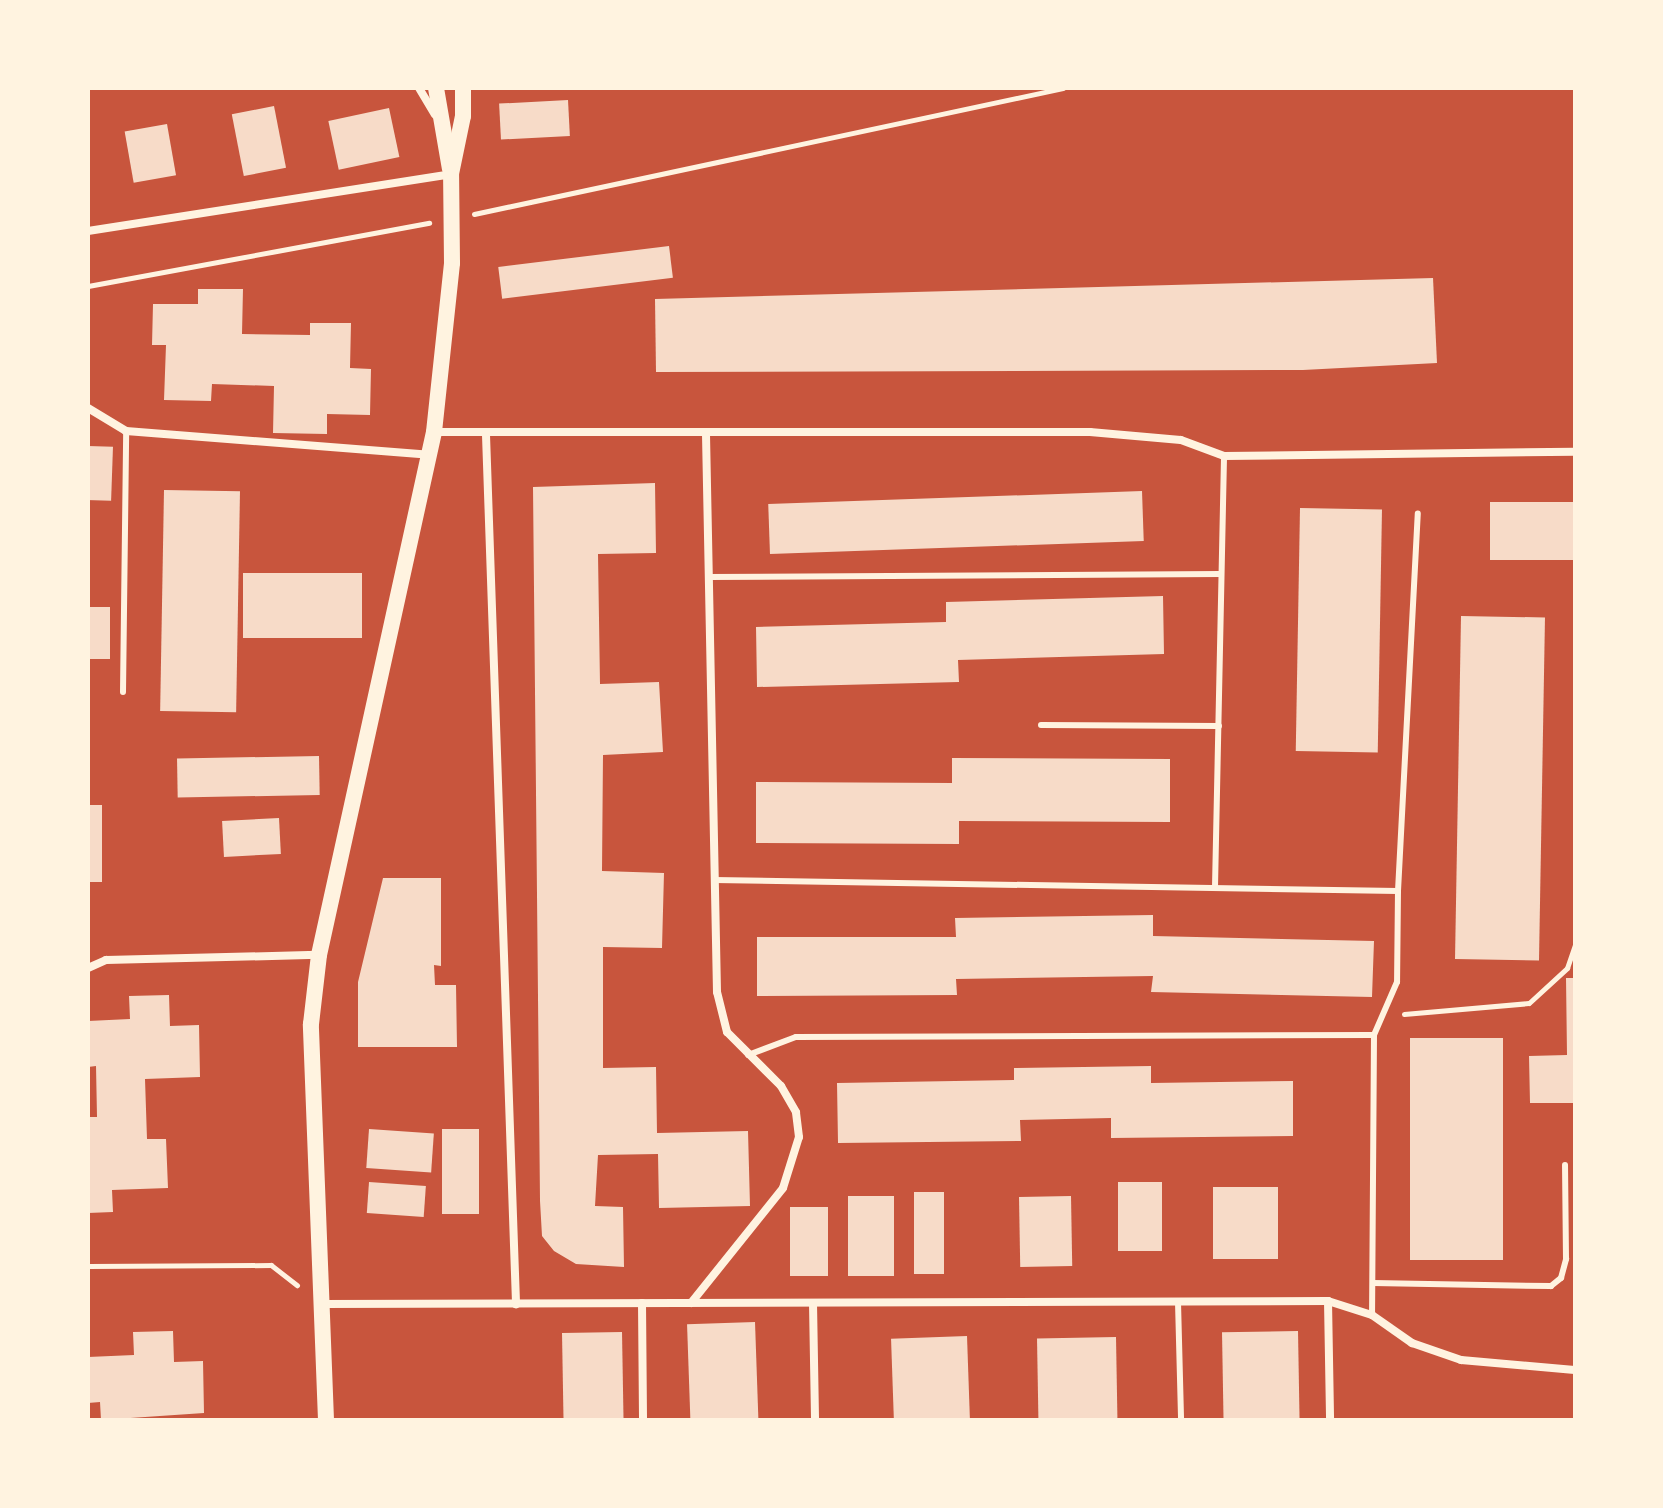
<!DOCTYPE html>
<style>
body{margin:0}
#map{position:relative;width:1663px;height:1508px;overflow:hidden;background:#c8553d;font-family:"Source Serif 4",serif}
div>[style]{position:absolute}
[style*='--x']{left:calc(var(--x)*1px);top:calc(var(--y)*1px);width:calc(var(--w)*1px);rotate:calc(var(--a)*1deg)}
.building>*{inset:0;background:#f7dbc8;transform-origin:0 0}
.path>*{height:5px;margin:-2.5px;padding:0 2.5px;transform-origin:2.5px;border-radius:2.5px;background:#fff3e0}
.service>*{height:6px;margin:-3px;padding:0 3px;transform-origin:3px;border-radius:3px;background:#fff3e0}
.minor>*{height:8px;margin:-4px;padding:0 4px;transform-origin:4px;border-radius:4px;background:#fff3e0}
.secondary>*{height:16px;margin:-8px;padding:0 8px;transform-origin:8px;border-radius:8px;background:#fff3e0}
span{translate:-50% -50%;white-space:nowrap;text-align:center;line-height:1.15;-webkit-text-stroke:6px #fff3e0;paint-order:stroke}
.frame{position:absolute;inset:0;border:90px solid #fff3e0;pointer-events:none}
</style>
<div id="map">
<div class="building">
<i style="left:568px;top:100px;width:36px;height:69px;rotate:87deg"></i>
<i style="left:274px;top:106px;width:63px;height:43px;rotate:79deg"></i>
<i style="left:389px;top:108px;width:50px;height:62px;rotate:78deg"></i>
<i style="left:167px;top:124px;width:52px;height:43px;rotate:80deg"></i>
<i style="left:669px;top:246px;width:32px;height:172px;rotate:83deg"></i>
<i style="clip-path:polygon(1433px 278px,1437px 363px,1303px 370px,656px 372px,655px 299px)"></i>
<i style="clip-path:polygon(198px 289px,243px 289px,242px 334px,310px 335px,310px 323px,351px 323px,350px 368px,371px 369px,370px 415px,327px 414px,327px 434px,273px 433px,274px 386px,212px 384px,211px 401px,164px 400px,166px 345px,152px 345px,153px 304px,198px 304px)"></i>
<i style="left:88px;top:446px;width:25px;height:54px;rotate:2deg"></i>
<i style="clip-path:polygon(655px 483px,656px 553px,598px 554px,600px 684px,659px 682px,663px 752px,603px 755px,602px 871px,664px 873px,662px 948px,603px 947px,603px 1068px,656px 1067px,657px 1133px,748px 1131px,750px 1206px,659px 1208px,658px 1154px,598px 1155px,595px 1206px,623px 1207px,624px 1267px,576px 1264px,554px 1251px,542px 1236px,540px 1201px,533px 487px)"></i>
<i style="left:164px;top:490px;width:76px;height:221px;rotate:1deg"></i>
<i style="left:1142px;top:491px;width:50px;height:374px;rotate:88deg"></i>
<i style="left:1575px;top:502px;width:58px;height:85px;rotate:90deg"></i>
<i style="left:1300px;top:508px;width:82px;height:243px;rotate:1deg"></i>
<i style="left:243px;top:573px;width:119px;height:65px"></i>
<i style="clip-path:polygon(1163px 596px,1164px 654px,958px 660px,959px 682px,757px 687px,756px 627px,946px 622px,946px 602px)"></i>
<i style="left:88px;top:607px;width:22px;height:52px"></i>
<i style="left:1461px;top:616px;width:84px;height:343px;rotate:1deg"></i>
<i style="left:319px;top:756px;width:39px;height:142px;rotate:89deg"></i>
<i style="clip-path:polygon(952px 758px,1170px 759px,1170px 822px,959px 821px,959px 844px,756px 843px,756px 782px,952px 783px)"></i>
<i style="left:88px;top:805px;width:14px;height:77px"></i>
<i style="left:279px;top:818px;width:36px;height:57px;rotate:87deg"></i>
<i style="clip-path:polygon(383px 878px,441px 878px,441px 966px,434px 965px,435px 985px,456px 985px,457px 1047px,358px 1047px,358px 982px)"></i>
<i style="clip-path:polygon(1153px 915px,1153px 936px,1374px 941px,1372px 997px,1151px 992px,1153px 976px,956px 979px,957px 995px,757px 996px,757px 937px,956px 937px,955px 918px)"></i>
<i style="clip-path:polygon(1566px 978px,1575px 978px,1575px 1103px,1530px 1103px,1529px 1056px,1567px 1055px)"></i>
<i style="clip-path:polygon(169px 995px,170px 1026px,199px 1025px,200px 1077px,145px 1079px,147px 1139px,166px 1139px,168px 1188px,112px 1190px,113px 1212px,88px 1213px,88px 1117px,97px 1117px,96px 1066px,88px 1067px,88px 1021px,130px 1019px,129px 996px)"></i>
<i style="left:1410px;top:1038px;width:93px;height:222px"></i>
<i style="clip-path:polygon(1151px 1066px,1151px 1083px,1293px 1081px,1293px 1136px,1111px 1138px,1111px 1118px,1020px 1120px,1021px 1141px,838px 1143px,837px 1083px,1014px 1080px,1014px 1068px)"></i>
<i style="left:369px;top:1129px;width:65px;height:39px;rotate:4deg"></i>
<i style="left:442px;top:1129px;width:37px;height:85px"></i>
<i style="left:369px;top:1182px;width:57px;height:31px;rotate:4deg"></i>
<i style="left:1118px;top:1182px;width:44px;height:69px"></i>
<i style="left:1213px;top:1187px;width:65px;height:72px"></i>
<i style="left:914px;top:1192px;width:30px;height:82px"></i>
<i style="left:848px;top:1196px;width:46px;height:80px"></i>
<i style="left:1071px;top:1196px;width:70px;height:52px;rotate:89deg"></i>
<i style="left:790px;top:1207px;width:38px;height:69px"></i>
<i style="left:755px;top:1322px;width:98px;height:68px;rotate:88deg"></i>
<i style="clip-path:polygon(173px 1331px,174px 1362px,203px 1361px,204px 1413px,101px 1420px,100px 1402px,88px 1403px,88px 1357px,134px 1355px,133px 1332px)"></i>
<i style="left:1298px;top:1331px;width:89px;height:76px;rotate:89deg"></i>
<i style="left:622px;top:1332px;width:88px;height:60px;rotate:89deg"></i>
<i style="left:967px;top:1336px;width:84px;height:76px;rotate:88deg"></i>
<i style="left:1116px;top:1337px;width:83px;height:79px;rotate:89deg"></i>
</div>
<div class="path">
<i style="--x:474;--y:214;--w:602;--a:-12.07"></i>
<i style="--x:88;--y:286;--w:347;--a:-10.5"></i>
<i style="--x:1404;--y:1014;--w:125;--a:-5"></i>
<i style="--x:1529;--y:1003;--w:52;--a:-42.6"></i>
<i style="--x:1567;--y:968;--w:24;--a:-71"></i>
<i style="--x:88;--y:1266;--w:183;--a:-0.3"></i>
<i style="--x:271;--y:1265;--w:33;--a:38"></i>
</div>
<div class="service">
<i style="--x:708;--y:577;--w:513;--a:-0.34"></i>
<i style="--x:123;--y:692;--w:261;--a:-89.3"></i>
<i style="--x:1041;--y:725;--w:178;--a:0.3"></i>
<i style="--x:714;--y:880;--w:684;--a:0.92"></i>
<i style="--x:1398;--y:891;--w:91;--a:90.6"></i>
<i style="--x:1397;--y:982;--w:58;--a:113.5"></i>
<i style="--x:1374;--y:1035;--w:280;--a:90.4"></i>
<i style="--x:1215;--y:887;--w:431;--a:-88.8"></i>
<i style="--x:1398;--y:891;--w:378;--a:-87"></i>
<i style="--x:748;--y:1055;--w:51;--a:-20.6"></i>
<i style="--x:796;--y:1037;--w:578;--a:-0.2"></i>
<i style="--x:1373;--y:1283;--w:178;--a:1"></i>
<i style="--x:1551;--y:1286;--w:13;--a:-39"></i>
<i style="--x:1561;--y:1278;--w:20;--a:-75"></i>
<i style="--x:1566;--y:1259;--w:94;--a:-90.6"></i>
<i style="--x:1178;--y:1302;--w:118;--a:88.5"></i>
</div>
<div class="minor">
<i style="--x:419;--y:88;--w:31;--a:59"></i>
<i style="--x:88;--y:231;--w:367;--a:-8.9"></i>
<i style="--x:88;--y:408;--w:44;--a:31.2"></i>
<i style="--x:126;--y:431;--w:304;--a:4.5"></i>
<i style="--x:434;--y:432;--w:656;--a:0"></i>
<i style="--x:1090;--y:432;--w:91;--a:5"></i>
<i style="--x:1181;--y:440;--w:46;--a:20.4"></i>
<i style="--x:1224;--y:456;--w:351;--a:-0.7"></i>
<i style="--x:486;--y:435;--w:870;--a:88.02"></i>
<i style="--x:88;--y:968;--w:20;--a:-24"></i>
<i style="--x:106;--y:960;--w:212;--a:-1.4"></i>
<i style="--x:1328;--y:1301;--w:119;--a:89"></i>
<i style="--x:642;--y:1303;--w:117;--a:89.5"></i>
<i style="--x:691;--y:1303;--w:147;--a:-51.3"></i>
<i style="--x:783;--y:1188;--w:53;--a:-72.6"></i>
<i style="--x:799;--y:1137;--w:25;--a:-97"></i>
<i style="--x:796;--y:1112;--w:30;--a:-120"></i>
<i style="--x:781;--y:1086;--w:76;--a:-135"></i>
<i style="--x:727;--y:1032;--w:41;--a:-104"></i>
<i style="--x:717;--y:992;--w:557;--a:-91.13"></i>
<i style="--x:813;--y:1303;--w:117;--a:89"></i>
<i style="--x:322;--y:1304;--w:1006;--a:-0.17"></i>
<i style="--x:1328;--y:1301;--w:46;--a:17.7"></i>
<i style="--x:1372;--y:1315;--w:49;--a:35"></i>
<i style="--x:1412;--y:1343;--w:52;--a:19.1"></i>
<i style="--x:1461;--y:1360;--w:114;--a:5"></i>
</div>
<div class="secondary">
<i style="--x:436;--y:88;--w:82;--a:80.2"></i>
<i style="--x:326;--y:1420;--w:396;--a:-92.2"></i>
<i style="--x:311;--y:1024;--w:69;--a:-83.4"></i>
<i style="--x:319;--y:955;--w:535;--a:-77.6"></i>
<i style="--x:434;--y:432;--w:170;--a:-83.9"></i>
<i style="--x:452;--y:263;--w:89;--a:-90.6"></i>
<i style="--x:451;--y:174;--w:59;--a:-78.3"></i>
<i style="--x:463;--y:116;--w:28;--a:-90"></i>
</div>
<div class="frame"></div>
</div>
